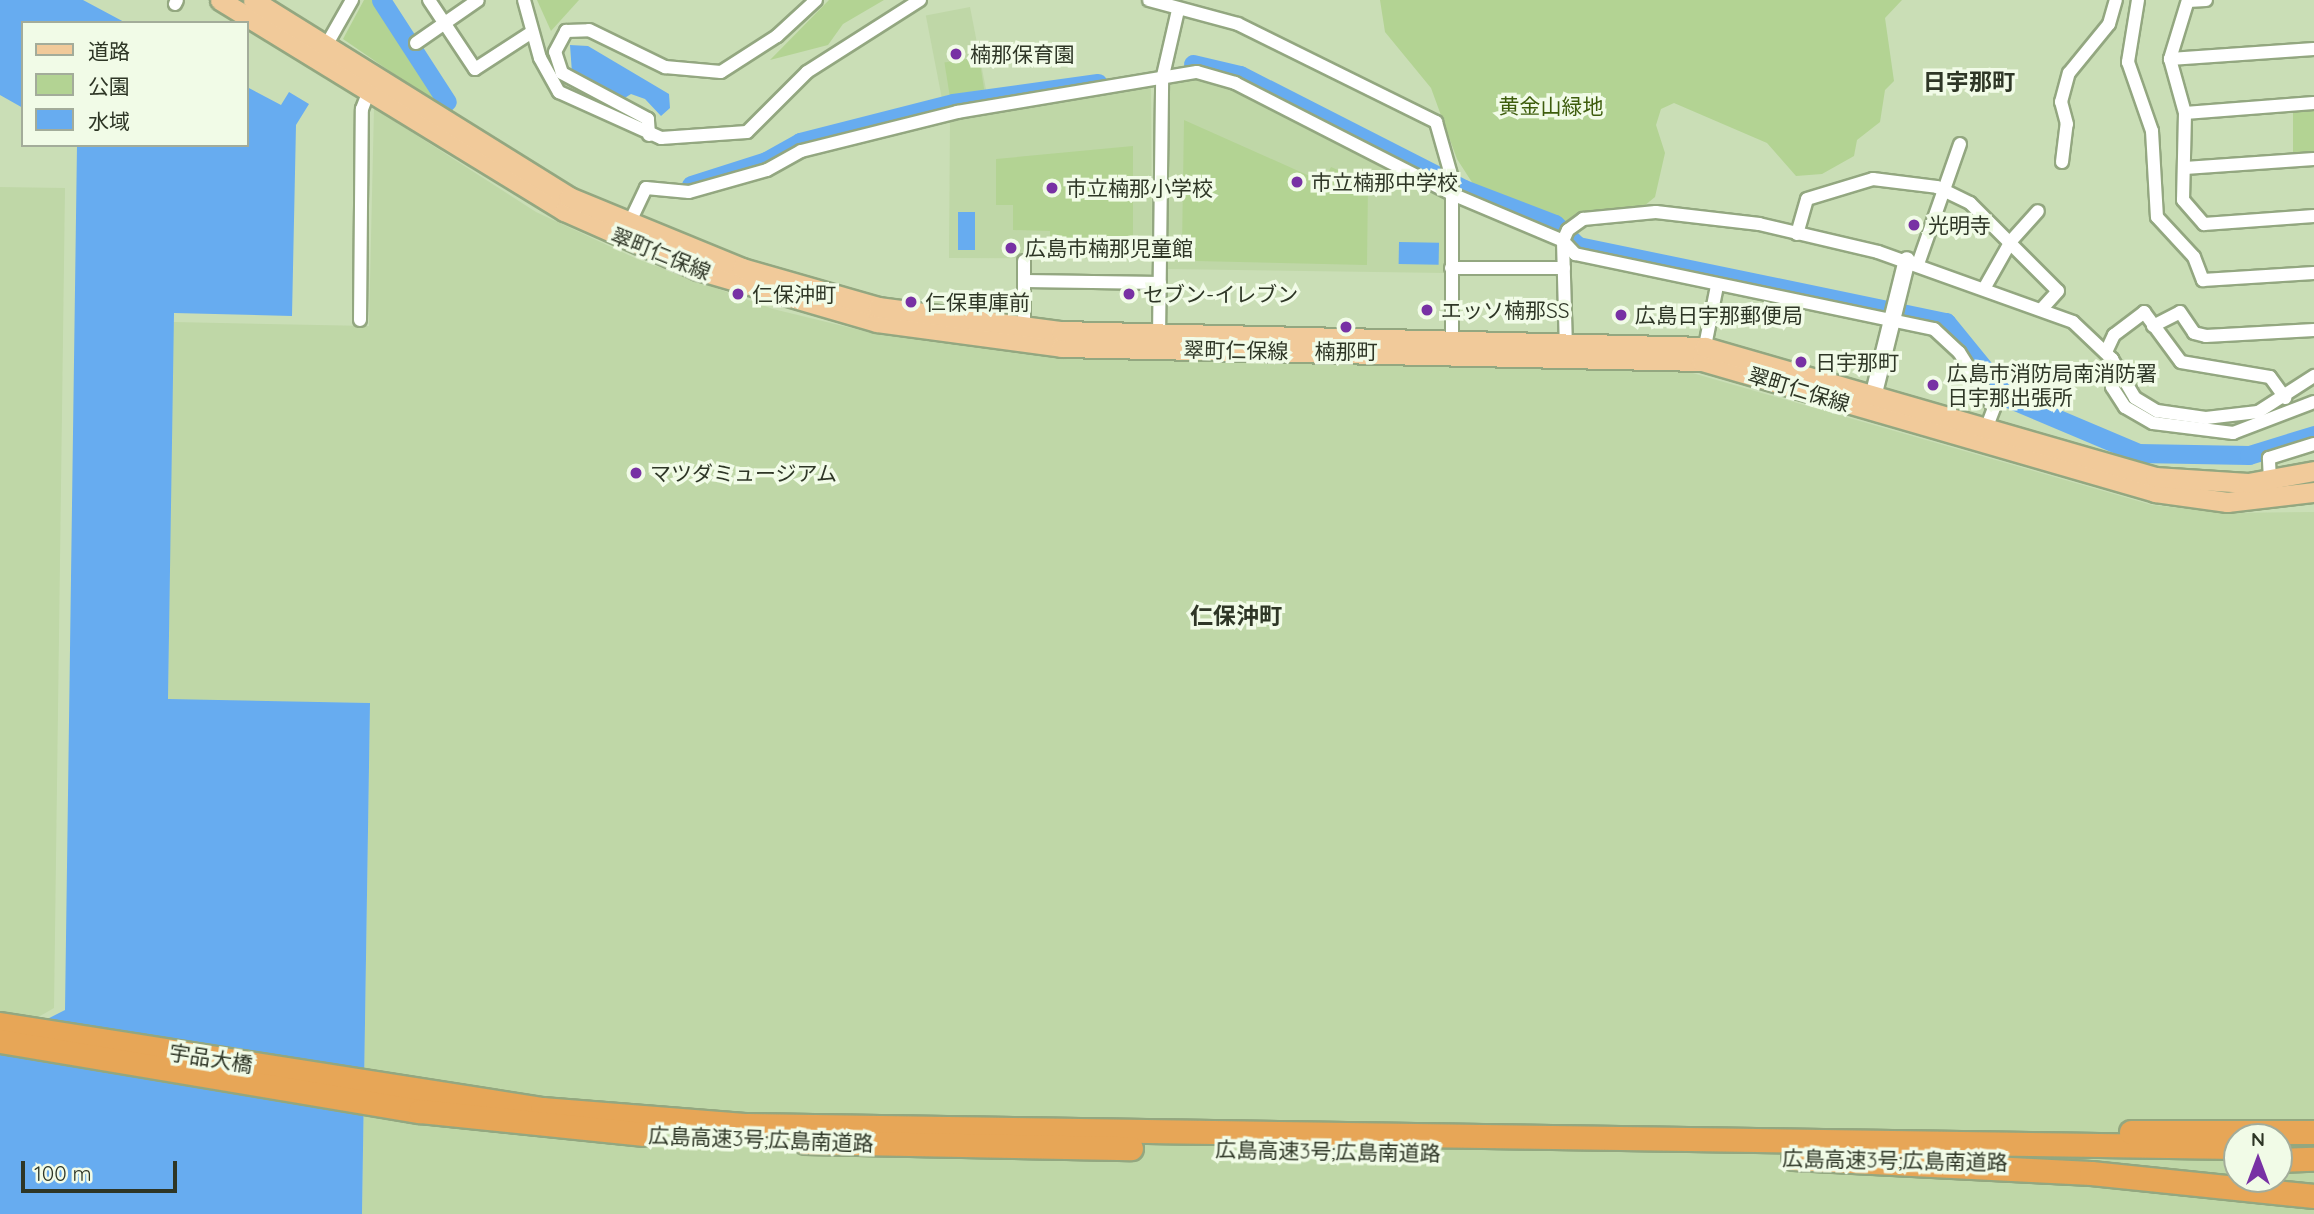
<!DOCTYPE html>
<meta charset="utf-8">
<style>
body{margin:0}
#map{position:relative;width:2314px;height:1214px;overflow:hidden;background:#cadeb6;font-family:Quicksand,"Noto Sans JP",sans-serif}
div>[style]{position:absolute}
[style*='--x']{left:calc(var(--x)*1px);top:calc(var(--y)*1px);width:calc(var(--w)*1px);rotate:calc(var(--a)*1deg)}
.built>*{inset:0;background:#bfd7a7;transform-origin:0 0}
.green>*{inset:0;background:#b3d393;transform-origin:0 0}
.water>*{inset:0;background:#67acf0;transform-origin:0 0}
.river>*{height:19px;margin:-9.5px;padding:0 9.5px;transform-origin:9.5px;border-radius:9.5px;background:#67acf0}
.roads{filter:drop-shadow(2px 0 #93a780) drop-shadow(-2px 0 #93a780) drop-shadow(0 2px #93a780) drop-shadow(0 -2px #93a780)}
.minor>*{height:12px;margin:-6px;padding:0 6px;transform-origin:6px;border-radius:6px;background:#fff}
.tertiary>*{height:16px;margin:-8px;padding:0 8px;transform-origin:8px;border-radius:8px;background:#fff}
.primary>*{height:19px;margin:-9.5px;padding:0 9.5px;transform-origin:9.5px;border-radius:9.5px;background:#f1ca9a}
.motorway>*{height:23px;margin:-11.5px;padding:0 11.5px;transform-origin:11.5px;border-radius:11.5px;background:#e7a657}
.dots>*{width:19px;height:19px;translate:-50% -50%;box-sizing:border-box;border:4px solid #f1fbe7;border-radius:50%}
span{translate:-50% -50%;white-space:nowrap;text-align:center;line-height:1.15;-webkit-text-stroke:7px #f1fbe7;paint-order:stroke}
.poi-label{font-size:21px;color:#2e3626}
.left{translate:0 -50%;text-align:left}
.park-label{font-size:21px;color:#3e5d0d}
.street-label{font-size:21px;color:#2e3626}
.neighbourhood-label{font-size:23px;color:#2e3626;font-weight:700}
.legend{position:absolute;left:21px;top:21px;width:228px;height:126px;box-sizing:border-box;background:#f1fbe7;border:2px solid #a3ac9a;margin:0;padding:9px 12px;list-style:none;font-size:21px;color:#2e3626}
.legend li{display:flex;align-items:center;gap:14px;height:35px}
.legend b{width:35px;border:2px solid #a3ac9a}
.north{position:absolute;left:2223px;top:1123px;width:70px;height:70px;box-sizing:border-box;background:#f1fbe7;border:2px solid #a3ac9a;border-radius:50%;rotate:0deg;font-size:19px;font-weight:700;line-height:28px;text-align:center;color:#2e3626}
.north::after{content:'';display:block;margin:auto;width:24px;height:32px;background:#7831a4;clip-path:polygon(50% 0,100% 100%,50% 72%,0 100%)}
.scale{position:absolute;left:21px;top:1161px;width:156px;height:32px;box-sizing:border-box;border:4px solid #2e3626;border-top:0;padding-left:9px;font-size:21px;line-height:24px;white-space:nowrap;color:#2e3626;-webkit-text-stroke:5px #f1fbe7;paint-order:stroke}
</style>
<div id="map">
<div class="built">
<i style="left:970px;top:7px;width:88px;height:45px;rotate:79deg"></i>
<i style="clip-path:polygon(1193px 77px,1233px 86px,1446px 193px,1446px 273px,1167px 269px,1169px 90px,1172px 82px)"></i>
<i style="clip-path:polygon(1151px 86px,1152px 259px,949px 258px,950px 119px)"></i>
<i style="clip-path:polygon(evenodd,374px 108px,536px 212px,637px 259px,773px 309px,876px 334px,1078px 359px,1682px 370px,2152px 505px,2225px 513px,2314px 512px,2314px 1214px,362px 1214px,370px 703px,168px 700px,173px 322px,369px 326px,374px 108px,2237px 1137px,2279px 1137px,2279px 1179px,2237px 1179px,2237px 1137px)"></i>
<i style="clip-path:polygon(0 187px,65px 188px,54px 1008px,0 1039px)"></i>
</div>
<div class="green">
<i style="clip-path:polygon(364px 0,374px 0,442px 107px,343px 39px)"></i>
<i style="clip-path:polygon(537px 0,579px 0,551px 31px)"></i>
<i style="clip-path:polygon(829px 0,884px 0,843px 24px,828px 45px,770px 60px)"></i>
<i style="clip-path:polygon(1380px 0,1902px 0,1885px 18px,1894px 81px,1885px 90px,1880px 122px,1857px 140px,1854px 156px,1822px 174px,1796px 176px,1767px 143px,1674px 103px,1661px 109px,1656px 125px,1665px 153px,1655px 197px,1644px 206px,1580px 218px,1563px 228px,1475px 187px,1457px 159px,1431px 88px,1385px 32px)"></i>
<i style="left:979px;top:57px;width:33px;height:35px;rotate:81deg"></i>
<i style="left:2314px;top:109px;width:45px;height:21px;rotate:90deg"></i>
<i style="clip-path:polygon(1184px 120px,1323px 182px,1331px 167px,1368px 183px,1367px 265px,1196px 261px,1182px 246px)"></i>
<i style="clip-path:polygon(1133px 146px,1133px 248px,1050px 246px,1050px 231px,1013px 230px,1013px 205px,996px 205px,996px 159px)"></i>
</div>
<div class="water">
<i style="clip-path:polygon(0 0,83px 0,126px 23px,23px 23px,23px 108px,0 95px)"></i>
<i style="clip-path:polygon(570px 45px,588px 46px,669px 94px,670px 108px,661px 116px,645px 99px,631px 94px,620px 101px,572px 73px)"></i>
<i style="clip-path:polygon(247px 87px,281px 105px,289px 92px,309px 104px,296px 125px,292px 316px,174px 313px,168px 699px,370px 703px,362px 1214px,0 1214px,0 1043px,65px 1010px,77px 145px,247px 145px)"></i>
<i style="left:958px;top:212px;width:17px;height:38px"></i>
<i style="left:1399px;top:242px;width:40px;height:22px;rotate:1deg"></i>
</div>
<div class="river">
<i style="--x:381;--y:0;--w:121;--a:57.1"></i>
<i style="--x:1193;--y:64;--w:48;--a:13.2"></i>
<i style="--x:1240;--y:75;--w:251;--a:27"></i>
<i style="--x:1464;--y:189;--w:97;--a:21"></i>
<i style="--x:1555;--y:224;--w:32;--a:44"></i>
<i style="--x:1578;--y:246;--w:376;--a:11.7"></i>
<i style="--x:1946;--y:322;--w:98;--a:50.8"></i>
<i style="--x:2008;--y:398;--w:141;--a:22.9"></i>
<i style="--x:2138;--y:453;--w:111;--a:1"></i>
<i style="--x:2249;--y:455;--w:68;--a:-17.1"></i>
<i style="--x:691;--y:185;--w:79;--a:-17.7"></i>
<i style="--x:766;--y:161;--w:39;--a:-29"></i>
<i style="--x:800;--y:142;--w:158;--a:-14.3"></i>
<i style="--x:953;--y:103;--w:146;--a:-7.9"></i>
</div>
<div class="roads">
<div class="minor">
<i style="--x:429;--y:0;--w:83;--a:56.3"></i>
<i style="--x:475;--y:69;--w:68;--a:-33"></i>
<i style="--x:524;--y:0;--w:60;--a:74.6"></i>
<i style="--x:540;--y:58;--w:39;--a:61"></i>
<i style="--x:559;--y:92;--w:112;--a:24.3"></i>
<i style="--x:661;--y:138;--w:86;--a:-4"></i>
<i style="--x:747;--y:132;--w:85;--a:-45"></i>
<i style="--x:807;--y:72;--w:134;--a:-32.5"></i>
<i style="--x:1149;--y:0;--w:92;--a:15.1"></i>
<i style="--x:1238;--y:24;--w:221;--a:26.3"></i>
<i style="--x:1436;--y:122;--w:58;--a:74.1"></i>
<i style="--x:1452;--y:178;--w:170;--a:90"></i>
<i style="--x:2138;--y:0;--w:63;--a:99.2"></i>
<i style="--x:2128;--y:62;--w:73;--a:70.8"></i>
<i style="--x:2152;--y:131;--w:86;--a:86.7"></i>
<i style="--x:2157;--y:217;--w:54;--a:47.2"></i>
<i style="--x:2194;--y:257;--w:25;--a:69"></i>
<i style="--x:2203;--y:280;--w:111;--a:-3.6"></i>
<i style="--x:2188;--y:0;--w:62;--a:107"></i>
<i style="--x:2170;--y:59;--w:56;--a:74.5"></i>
<i style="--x:2185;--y:113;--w:87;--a:91.3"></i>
<i style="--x:2183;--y:200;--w:32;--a:49"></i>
<i style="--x:2204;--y:224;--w:110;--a:-4.2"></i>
<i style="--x:2188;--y:1;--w:18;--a:-3"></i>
<i style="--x:175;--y:4;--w:4;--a:-63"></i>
<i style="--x:416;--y:43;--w:75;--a:-34.7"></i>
<i style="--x:327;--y:44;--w:51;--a:-60.4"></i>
<i style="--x:2170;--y:59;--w:144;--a:-4"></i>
<i style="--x:2185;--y:113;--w:129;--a:-4.4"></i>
<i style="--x:649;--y:135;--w:16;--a:-94"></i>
<i style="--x:648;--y:119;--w:98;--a:-151.9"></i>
<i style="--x:562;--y:73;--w:22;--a:-108"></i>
<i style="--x:555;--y:52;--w:24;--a:-62"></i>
<i style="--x:566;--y:31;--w:23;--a:-2"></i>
<i style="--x:589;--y:30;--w:85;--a:26"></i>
<i style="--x:665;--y:67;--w:56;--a:5.1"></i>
<i style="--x:721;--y:72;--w:67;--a:-32.7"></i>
<i style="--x:777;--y:36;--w:53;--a:-42.7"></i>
<i style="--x:2062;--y:162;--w:38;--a:-83"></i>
<i style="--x:2067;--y:124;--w:23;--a:-105"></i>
<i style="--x:2061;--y:102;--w:30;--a:-75"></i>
<i style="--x:2069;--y:73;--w:63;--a:-50.8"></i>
<i style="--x:2109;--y:24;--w:25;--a:-74"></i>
<i style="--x:2185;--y:168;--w:129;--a:-4"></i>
<i style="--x:627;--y:228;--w:44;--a:-64.6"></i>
<i style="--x:646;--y:188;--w:43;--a:5.3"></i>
<i style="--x:689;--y:192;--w:81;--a:-15.8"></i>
<i style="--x:767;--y:170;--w:39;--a:-29"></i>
<i style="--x:801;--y:151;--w:161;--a:-14"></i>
<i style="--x:957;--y:112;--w:243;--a:-9.5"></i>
<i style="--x:1197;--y:72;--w:40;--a:16"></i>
<i style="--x:1235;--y:83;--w:244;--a:27.1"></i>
<i style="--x:1452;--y:194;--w:121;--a:22.9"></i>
<i style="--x:1563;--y:241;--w:18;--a:47"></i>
<i style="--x:1575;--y:254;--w:367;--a:11.8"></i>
<i style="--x:1934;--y:329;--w:34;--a:43"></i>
<i style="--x:1959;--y:352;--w:66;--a:58"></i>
<i style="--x:1994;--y:408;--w:22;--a:111"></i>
<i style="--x:1797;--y:234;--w:36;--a:-74"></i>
<i style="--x:1807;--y:199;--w:69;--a:-16.9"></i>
<i style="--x:1873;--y:179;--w:64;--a:7.1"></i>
<i style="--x:1937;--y:187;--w:37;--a:26"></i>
<i style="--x:1970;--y:203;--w:124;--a:45"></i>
<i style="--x:2058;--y:291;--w:24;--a:132"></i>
<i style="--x:1918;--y:264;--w:127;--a:-70.7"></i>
<i style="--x:1451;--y:268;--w:113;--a:0"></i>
<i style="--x:1025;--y:281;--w:135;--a:0.8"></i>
<i style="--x:1985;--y:287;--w:53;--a:-60.5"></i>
<i style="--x:2011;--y:241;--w:40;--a:-48"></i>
<i style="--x:360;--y:320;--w:211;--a:-89.5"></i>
<i style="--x:362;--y:109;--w:25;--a:-69"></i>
<i style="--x:2153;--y:326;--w:30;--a:-27"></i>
<i style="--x:2180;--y:312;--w:25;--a:56"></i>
<i style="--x:2194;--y:333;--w:12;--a:14"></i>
<i style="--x:2206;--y:336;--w:108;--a:-3.2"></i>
<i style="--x:1024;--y:328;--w:67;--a:-90"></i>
<i style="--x:1159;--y:337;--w:257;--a:-89.3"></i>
<i style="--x:1162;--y:80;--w:72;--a:-77.1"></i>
<i style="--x:1566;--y:349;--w:108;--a:-91.6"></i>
<i style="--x:1563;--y:241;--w:12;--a:-66"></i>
<i style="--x:1568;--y:230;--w:19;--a:-36"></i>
<i style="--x:1583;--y:219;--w:73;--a:-5.5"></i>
<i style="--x:1656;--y:212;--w:104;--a:6.6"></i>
<i style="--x:1759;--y:224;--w:122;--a:13.2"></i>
<i style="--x:1878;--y:252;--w:207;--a:19.7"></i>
<i style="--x:2073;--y:322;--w:54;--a:43.5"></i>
<i style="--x:2112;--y:359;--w:28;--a:90"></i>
<i style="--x:2112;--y:387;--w:24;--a:57"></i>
<i style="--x:2125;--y:407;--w:32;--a:30"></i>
<i style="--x:2153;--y:423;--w:81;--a:7.1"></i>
<i style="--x:2233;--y:433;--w:87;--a:-20.9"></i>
<i style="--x:1704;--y:351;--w:66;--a:-78.7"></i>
<i style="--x:2106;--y:352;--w:19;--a:-65"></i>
<i style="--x:2114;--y:335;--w:38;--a:-37"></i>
<i style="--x:2144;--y:312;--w:62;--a:53.5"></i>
<i style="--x:2181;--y:362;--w:90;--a:9.6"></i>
<i style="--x:2270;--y:377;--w:26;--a:54"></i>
<i style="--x:2112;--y:359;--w:45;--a:59.5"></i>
<i style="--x:2135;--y:398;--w:26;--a:31"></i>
<i style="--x:2157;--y:411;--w:49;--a:8.1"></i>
<i style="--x:2206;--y:418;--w:52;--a:-6.6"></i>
<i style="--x:2258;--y:412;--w:67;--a:-32.7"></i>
<i style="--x:2270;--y:480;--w:22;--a:-93"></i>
<i style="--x:2269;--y:458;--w:47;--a:-17.3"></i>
</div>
<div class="tertiary">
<i style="--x:1871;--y:405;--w:149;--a:-76.1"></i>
</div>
<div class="primary">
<i style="--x:220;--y:0;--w:404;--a:31.5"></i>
<i style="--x:564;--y:211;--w:146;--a:23.8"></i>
<i style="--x:698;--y:270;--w:186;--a:16.2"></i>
<i style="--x:877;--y:322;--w:186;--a:7.7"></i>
<i style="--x:1061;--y:347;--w:641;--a:1.25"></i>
<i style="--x:1702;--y:361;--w:472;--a:16.1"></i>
<i style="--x:2155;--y:492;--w:73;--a:7.9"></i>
<i style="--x:2227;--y:502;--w:88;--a:-6.6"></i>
<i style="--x:253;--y:0;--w:372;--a:31.9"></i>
<i style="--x:569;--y:197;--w:187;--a:22.3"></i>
<i style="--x:742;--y:268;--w:141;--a:16"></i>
<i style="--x:878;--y:307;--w:185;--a:7.5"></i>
<i style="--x:1061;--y:331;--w:644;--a:1.42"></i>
<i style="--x:1705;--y:347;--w:468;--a:16.1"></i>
<i style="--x:2155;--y:477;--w:93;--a:3.7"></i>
<i style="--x:2248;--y:483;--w:67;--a:-10.3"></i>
</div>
<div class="motorway">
<i style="--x:0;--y:1024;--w:549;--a:8.91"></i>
<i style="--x:542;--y:1109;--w:206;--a:4.5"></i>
<i style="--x:747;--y:1125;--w:1490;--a:0.85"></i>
<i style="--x:0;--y:1041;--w:426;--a:9.5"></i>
<i style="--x:420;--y:1111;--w:223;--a:5.9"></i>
<i style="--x:2131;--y:1132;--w:183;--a:0"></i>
<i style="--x:805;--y:1142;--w:326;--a:1.1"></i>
<i style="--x:1793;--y:1158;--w:298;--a:2.9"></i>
<i style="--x:2091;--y:1173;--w:224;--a:5.9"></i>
<i style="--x:2279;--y:1160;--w:35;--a:-2"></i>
</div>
</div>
<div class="dots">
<i style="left:956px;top:54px;background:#7831a4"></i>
<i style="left:1297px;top:182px;background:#7831a4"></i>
<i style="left:1052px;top:188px;background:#7831a4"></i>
<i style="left:1914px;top:225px;background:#7831a4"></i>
<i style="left:1011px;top:248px;background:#7831a4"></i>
<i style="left:738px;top:294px;background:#7831a4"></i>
<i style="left:1129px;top:294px;background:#7831a4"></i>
<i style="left:911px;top:302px;background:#7831a4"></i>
<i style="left:1427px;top:310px;background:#7831a4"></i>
<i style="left:1621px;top:315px;background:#7831a4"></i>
<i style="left:1346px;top:327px;background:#7831a4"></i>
<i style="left:1801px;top:362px;background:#7831a4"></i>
<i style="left:1933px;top:385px;background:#7831a4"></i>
<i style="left:636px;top:473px;background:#7831a4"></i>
</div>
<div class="poi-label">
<span class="left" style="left:970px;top:54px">楠那保育園</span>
<span class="left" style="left:1311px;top:182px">市立楠那中学校</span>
<span class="left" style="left:1066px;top:188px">市立楠那小学校</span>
<span class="left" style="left:1928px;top:225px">光明寺</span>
<span class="left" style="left:1025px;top:248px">広島市楠那児童館</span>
<span class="left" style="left:752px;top:294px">仁保沖町</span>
<span class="left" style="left:1143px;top:294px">セブン-イレブン</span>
<span class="left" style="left:925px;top:302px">仁保車庫前</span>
<span class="left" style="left:1441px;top:310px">エッソ楠那SS</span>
<span class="left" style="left:1635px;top:315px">広島日宇那郵便局</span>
<span style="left:1346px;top:351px">楠那町</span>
<span class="left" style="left:1815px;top:362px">日宇那町</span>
<span class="left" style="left:1947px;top:385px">広島市消防局南消防署<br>日宇那出張所</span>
<span class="left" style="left:650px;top:473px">マツダミュージアム</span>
</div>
<div class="park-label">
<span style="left:1551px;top:106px">黄金山緑地</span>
</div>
<div class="street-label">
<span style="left:661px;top:253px;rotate:22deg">翠町仁保線</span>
<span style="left:1236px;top:350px;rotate:1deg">翠町仁保線</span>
<span style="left:1799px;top:389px;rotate:17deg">翠町仁保線</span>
<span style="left:211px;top:1058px;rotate:9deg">宇品大橋</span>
<span style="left:761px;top:1139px;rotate:2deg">広島高速3号;広島南道路</span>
<span style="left:1328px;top:1151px;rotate:1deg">広島高速3号;広島南道路</span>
<span style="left:1895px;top:1160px;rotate:1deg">広島高速3号;広島南道路</span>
</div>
<div class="neighbourhood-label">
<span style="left:1969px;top:82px">日宇那町</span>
<span style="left:1236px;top:616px">仁保沖町</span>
</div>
<ul class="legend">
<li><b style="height:9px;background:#f1ca9a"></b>道路</li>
<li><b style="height:19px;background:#b3d393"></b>公園</li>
<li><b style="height:19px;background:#67acf0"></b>水域</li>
</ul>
<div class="north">N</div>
<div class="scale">100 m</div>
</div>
